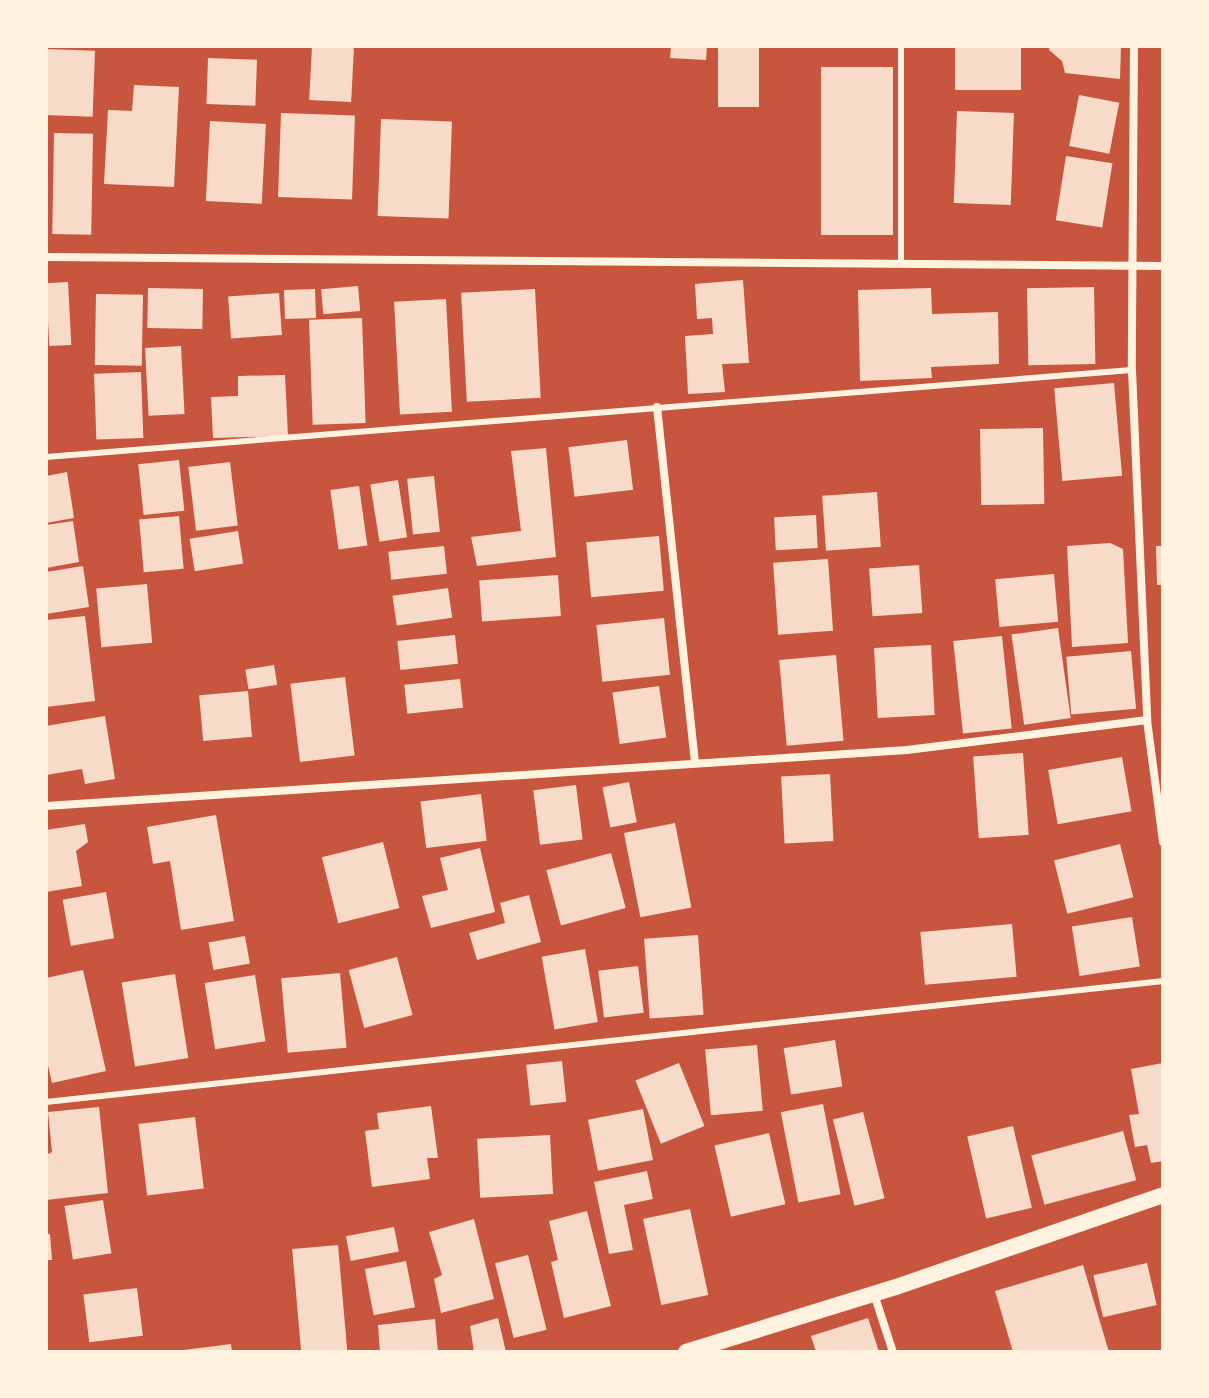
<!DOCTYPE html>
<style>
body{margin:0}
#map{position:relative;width:1209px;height:1398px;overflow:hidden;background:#c8553d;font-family:Mulish,sans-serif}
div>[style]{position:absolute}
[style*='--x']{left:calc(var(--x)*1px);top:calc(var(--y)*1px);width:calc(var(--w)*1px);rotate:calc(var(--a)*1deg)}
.building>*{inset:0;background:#f7dbc8;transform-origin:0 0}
.service>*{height:6px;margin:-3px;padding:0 3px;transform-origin:3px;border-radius:3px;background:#fff3e0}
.minor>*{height:8px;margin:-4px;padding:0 4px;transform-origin:4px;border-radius:4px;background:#fff3e0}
.secondary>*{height:16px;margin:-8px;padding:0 8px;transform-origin:8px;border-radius:8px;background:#fff3e0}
span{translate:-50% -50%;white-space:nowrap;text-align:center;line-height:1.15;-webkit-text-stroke:6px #fff3e0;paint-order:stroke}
.frame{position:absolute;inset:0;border:48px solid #fff3e0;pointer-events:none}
</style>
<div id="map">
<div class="building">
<i style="left:312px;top:46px;width:42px;height:54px;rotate:3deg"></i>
<i style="clip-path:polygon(671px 46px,707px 46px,706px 60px,670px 58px)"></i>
<i style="left:718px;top:46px;width:41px;height:61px"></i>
<i style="left:955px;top:46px;width:66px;height:44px"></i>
<i style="clip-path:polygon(1049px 46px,1121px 46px,1120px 79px,1065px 73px,1062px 61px,1049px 50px)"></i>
<i style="left:46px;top:49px;width:49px;height:66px;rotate:2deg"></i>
<i style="left:208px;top:58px;width:49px;height:46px;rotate:2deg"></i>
<i style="left:821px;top:67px;width:72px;height:168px"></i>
<i style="clip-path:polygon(134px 85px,179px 87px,174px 187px,104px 184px,108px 110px,132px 111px)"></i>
<i style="left:1079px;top:95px;width:41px;height:52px;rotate:11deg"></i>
<i style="left:957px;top:111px;width:57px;height:92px;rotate:2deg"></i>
<i style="left:281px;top:113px;width:74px;height:84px;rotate:2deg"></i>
<i style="left:381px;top:119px;width:71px;height:97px;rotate:2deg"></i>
<i style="left:210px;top:121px;width:56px;height:80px;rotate:3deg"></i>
<i style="left:54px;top:133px;width:39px;height:101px;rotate:1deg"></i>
<i style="left:1066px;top:156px;width:47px;height:65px;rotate:9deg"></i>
<i style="clip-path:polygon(743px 280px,749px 363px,722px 364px,725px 392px,688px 394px,685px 336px,713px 334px,712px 318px,697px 319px,695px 284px)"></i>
<i style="left:68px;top:282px;width:63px;height:22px;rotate:87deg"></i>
<i style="left:358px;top:286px;width:25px;height:37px;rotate:85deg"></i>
<i style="left:1094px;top:287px;width:77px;height:67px;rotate:89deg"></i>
<i style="left:148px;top:288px;width:55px;height:40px;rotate:1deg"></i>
<i style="clip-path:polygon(931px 288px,932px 314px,998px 312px,999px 364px,931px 367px,932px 378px,860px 381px,858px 290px)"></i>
<i style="left:315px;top:289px;width:29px;height:31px;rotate:88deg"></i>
<i style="left:535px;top:289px;width:109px;height:74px;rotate:87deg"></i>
<i style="left:279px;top:293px;width:42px;height:51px;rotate:86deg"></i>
<i style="left:96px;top:294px;width:47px;height:71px;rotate:1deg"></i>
<i style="left:446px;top:299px;width:113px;height:52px;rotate:87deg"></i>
<i style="left:362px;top:318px;width:105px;height:53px;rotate:88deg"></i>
<i style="left:181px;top:346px;width:68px;height:36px;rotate:87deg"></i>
<i style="left:141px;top:372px;width:66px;height:47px;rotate:88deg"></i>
<i style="clip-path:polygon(285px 375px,288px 436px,213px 438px,211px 397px,238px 396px,238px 376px)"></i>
<i style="left:1114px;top:383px;width:93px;height:60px;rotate:85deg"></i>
<i style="left:1043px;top:428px;width:76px;height:63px;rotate:89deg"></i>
<i style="left:627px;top:440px;width:50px;height:59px;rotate:83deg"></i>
<i style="clip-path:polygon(546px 448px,556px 557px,477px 566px,471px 537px,521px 531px,511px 451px)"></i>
<i style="left:179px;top:460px;width:51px;height:41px;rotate:84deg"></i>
<i style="left:230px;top:462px;width:64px;height:42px;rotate:83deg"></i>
<i style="clip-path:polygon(67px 472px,74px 518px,46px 523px,46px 476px)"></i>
<i style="left:434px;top:476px;width:56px;height:27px;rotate:84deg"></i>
<i style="left:398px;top:480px;width:58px;height:28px;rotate:81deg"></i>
<i style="left:359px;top:486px;width:60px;height:29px;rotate:82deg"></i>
<i style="left:877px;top:492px;width:55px;height:55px;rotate:86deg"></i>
<i style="left:816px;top:515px;width:33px;height:42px;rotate:87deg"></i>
<i style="left:179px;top:516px;width:53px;height:40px;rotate:85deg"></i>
<i style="clip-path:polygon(73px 521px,79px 562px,46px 568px,46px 525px)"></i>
<i style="left:238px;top:531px;width:33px;height:49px;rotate:81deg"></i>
<i style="left:659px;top:536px;width:55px;height:73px;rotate:85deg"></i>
<i style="clip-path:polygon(1110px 543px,1123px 549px,1128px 643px,1072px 647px,1067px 546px)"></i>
<i style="left:444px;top:546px;width:28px;height:56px;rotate:84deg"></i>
<i style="clip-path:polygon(1156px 546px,1163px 546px,1163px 585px,1157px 585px)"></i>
<i style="left:828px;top:559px;width:72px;height:55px;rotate:86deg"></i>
<i style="left:919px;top:565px;width:48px;height:50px;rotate:86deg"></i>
<i style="clip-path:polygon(83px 566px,89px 607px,46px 614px,46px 572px)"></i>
<i style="left:1054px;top:574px;width:48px;height:59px;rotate:85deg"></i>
<i style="left:558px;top:575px;width:41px;height:79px;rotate:86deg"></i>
<i style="left:147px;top:584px;width:59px;height:51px;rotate:85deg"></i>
<i style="left:448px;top:588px;width:30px;height:56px;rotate:82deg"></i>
<i style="clip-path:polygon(85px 616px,95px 701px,46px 707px,46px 620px)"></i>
<i style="left:664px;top:618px;width:57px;height:68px;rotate:84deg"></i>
<i style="left:1058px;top:628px;width:91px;height:47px;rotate:82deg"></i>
<i style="left:455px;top:635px;width:29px;height:58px;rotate:84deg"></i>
<i style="left:1002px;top:636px;width:93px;height:49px;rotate:84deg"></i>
<i style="left:931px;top:645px;width:70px;height:57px;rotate:87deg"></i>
<i style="left:1131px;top:651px;width:58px;height:65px;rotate:85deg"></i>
<i style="left:836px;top:655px;width:86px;height:57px;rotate:85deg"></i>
<i style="left:274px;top:665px;width:20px;height:29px;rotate:81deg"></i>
<i style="left:345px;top:677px;width:79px;height:55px;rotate:83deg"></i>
<i style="left:460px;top:679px;width:29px;height:56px;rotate:84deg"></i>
<i style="left:659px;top:686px;width:52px;height:47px;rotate:82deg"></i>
<i style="left:248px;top:691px;width:46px;height:49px;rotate:85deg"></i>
<i style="clip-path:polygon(105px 716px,115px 779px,85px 784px,82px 769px,46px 775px,46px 726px)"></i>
<i style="left:1023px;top:753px;width:82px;height:50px;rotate:86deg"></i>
<i style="left:1122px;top:757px;width:55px;height:75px;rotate:80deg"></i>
<i style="left:830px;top:774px;width:67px;height:49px;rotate:87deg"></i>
<i style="left:629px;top:782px;width:41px;height:27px;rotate:79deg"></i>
<i style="left:576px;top:785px;width:55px;height:43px;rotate:83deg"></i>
<i style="left:481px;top:794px;width:47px;height:61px;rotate:83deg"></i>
<i style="clip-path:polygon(216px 815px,234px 921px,181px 930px,170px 861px,153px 864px,147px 827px)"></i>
<i style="left:675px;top:823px;width:86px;height:52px;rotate:79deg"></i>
<i style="clip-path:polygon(85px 824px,88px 842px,76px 851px,82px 886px,46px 892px,46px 830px)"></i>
<i style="left:383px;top:842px;width:68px;height:63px;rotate:76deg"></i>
<i style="left:1120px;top:844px;width:55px;height:68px;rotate:76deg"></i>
<i style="clip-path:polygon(480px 848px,495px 912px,431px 928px,422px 896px,448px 890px,440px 858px)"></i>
<i style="left:611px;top:853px;width:57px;height:67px;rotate:75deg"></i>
<i style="left:106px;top:892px;width:47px;height:44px;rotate:80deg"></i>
<i style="clip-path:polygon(529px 895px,541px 942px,477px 960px,469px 933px,505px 923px,500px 903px)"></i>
<i style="left:1132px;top:917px;width:50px;height:61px;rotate:81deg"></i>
<i style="left:1012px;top:924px;width:53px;height:92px;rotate:85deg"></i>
<i style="left:698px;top:935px;width:80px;height:54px;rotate:86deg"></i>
<i style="left:245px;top:936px;width:28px;height:37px;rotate:80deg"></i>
<i style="left:585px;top:949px;width:74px;height:44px;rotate:80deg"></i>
<i style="left:397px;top:957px;width:60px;height:50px;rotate:75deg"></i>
<i style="left:638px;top:966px;width:47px;height:40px;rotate:83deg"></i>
<i style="clip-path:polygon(83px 970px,106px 1071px,52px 1083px,46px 1057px,46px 978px)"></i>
<i style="left:340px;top:973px;width:75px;height:59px;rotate:85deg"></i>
<i style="left:175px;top:974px;width:85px;height:54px;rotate:81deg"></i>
<i style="left:255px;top:975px;width:67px;height:51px;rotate:81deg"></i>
<i style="left:835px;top:1040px;width:47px;height:52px;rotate:81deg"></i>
<i style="left:757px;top:1045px;width:66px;height:52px;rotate:85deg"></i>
<i style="left:562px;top:1061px;width:41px;height:36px;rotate:84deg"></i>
<i style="left:679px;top:1063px;width:68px;height:47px;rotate:68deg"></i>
<i style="clip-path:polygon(1163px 1063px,1163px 1161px,1151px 1163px,1147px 1145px,1135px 1147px,1129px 1115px,1139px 1114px,1131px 1069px)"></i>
<i style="left:823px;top:1104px;width:92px;height:43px;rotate:79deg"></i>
<i style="clip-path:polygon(431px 1106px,438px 1158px,427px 1158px,430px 1179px,372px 1187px,365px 1131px,379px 1129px,377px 1113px)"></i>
<i style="clip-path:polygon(99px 1107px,108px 1193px,46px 1200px,46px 1155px,52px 1152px,48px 1112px)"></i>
<i style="left:643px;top:1109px;width:52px;height:56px;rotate:79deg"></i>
<i style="left:863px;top:1112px;width:89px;height:31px;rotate:76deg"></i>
<i style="left:195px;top:1117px;width:72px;height:57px;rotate:83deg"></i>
<i style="left:1013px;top:1126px;width:84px;height:47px;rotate:77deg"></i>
<i style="left:1123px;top:1131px;width:51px;height:95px;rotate:75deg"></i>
<i style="left:769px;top:1133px;width:73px;height:56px;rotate:77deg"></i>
<i style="left:550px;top:1135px;width:59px;height:73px;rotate:87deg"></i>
<i style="clip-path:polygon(647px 1171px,653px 1199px,624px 1205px,633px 1250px,609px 1254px,594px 1182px)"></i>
<i style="left:103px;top:1200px;width:54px;height:39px;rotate:81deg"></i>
<i style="left:690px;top:1209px;width:88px;height:48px;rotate:78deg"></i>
<i style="clip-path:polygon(587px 1211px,611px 1306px,564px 1318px,551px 1262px,558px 1260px,549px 1221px)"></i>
<i style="clip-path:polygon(474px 1219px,494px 1299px,441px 1313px,434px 1279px,442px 1275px,429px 1232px)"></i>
<i style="left:394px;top:1227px;width:25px;height:49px;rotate:79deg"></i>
<i style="clip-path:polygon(46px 1234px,50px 1234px,52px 1260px,46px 1260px)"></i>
<i style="left:338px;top:1245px;width:107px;height:46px;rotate:85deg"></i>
<i style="left:528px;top:1255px;width:77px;height:34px;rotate:76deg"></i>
<i style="left:406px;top:1261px;width:47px;height:42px;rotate:79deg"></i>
<i style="left:1147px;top:1263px;width:43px;height:55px;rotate:77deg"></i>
<i style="clip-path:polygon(1083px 1265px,1109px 1352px,1013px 1352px,995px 1291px)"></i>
<i style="left:137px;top:1288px;width:48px;height:54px;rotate:83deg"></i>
<i style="clip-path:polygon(498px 1318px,506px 1352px,474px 1352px,470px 1326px)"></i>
<i style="clip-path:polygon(868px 1318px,879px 1352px,816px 1352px,811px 1336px)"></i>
<i style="clip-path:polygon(435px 1319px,438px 1352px,380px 1352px,378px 1325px)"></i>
<i style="clip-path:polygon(231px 1344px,232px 1352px,185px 1352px,184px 1350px)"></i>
</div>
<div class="service">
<i style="--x:901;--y:46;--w:217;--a:90"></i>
<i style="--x:46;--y:457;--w:1089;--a:-4.58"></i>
<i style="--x:46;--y:1102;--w:1124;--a:-6.18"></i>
</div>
<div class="minor">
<i style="--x:1134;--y:46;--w:324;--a:90.4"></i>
<i style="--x:1132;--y:370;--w:350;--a:87.5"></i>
<i style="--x:1147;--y:720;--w:123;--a:82.5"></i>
<i style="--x:46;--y:257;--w:1117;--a:0.46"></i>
<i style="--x:657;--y:407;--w:358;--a:83.9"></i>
<i style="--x:46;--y:806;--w:863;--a:-3.72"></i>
<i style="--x:907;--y:750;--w:242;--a:-7.1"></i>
<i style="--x:874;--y:1294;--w:61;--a:71.9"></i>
</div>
<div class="secondary">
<i style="--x:686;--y:1352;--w:220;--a:-17.2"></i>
<i style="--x:896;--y:1287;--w:282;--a:-19"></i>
</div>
<div class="frame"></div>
</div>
